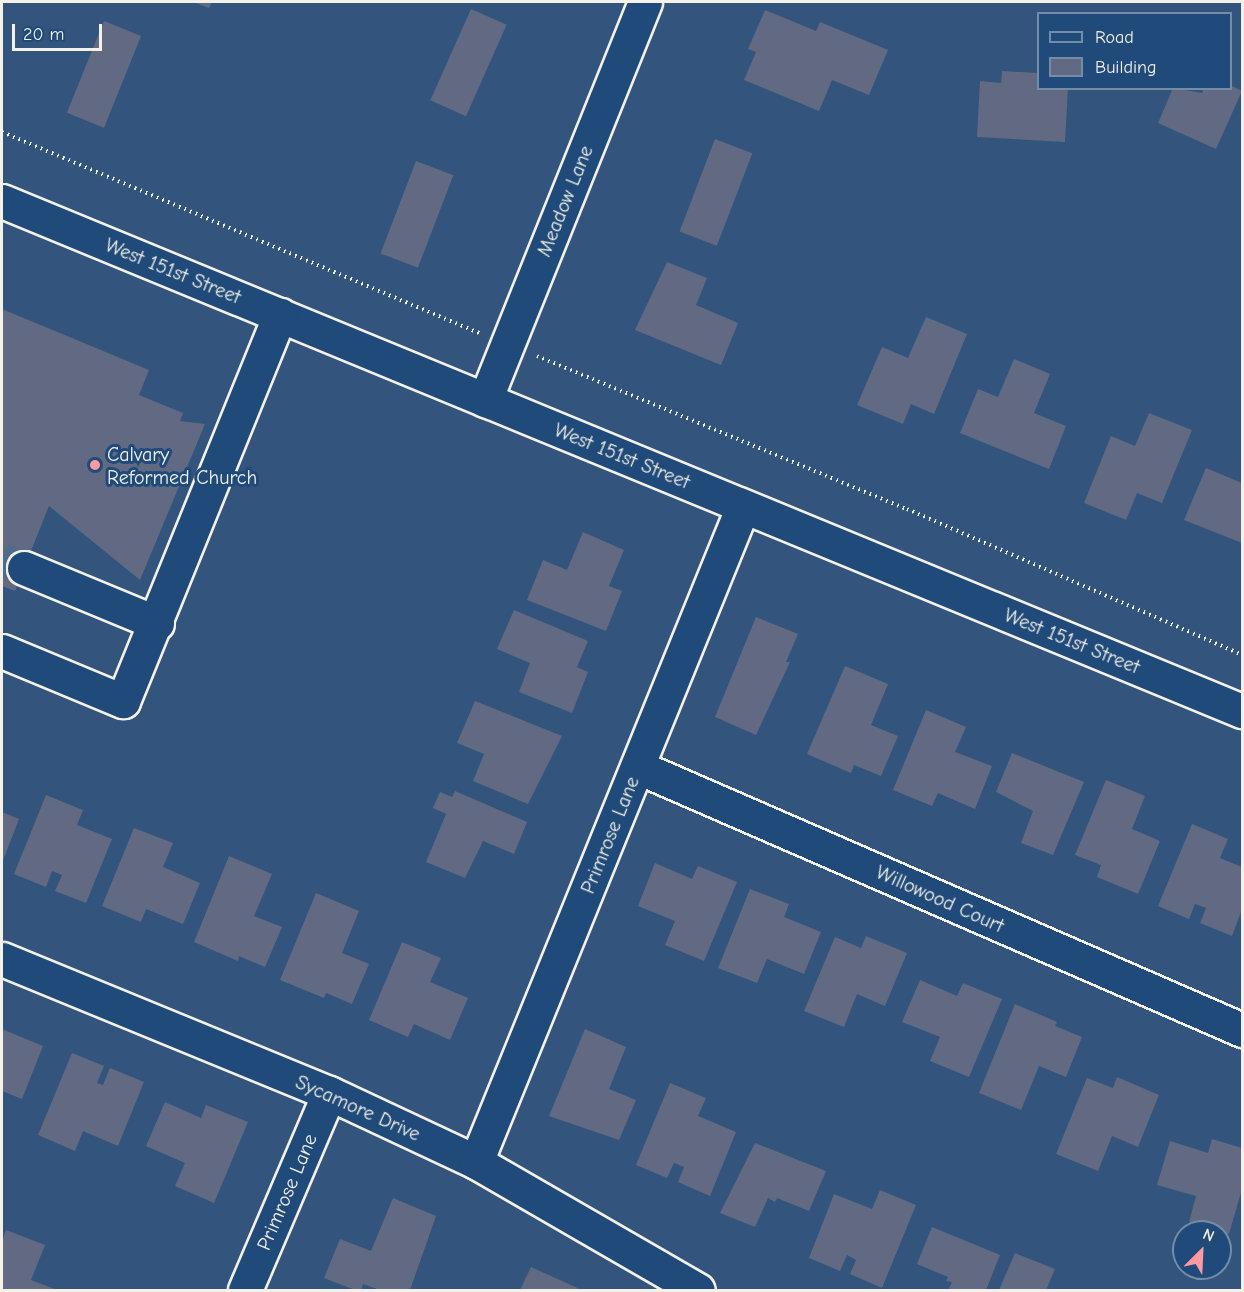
<!DOCTYPE html>
<style>
body{margin:0}
#map{position:relative;width:1244px;height:1292px;overflow:hidden;background:#33547c;font-family:"Comic Neue",sans-serif}
div>[style]{position:absolute}
[style*='--x']{left:calc(var(--x)*1px);top:calc(var(--y)*1px);width:calc(var(--w)*1px);rotate:calc(var(--a)*1deg)}
.building>*{inset:0;background:#616a82;transform-origin:0 0}
.minor-tunnel>*{height:33px;margin-top:-16.5px;transform-origin:0;background:repeating-linear-gradient(90deg,#506c8c 0 33px,transparent 0 49px)}
.path>*{height:4px;margin-top:-2px;transform-origin:0;background:repeating-linear-gradient(90deg,#f4f1e8 0 1.5px,transparent 0 6px)}
.roads{filter:drop-shadow(2px 0 #f4f1e8) drop-shadow(-2px 0 #f4f1e8) drop-shadow(0 2px #f4f1e8) drop-shadow(0 -2px #f4f1e8)}
.minor>*{height:33px;margin:-16.5px;padding:0 16.5px;transform-origin:16.5px;border-radius:16.5px;background:#1f4a7a}
.dots>*{width:16px;height:16px;translate:-50% -50%;box-sizing:border-box;border:3px solid #1f4a7a;border-radius:50%}
span{translate:-50% -50%;white-space:nowrap;text-align:center;line-height:1.15;-webkit-text-stroke:6px #1f4a7a;paint-order:stroke}
.street-label{font-size:20px;color:#f4f1e8}
.poi-label{font-size:20px;color:#f4f1e8}
.left{translate:0 -50%;text-align:left}
.frame{position:absolute;inset:0;border:3px solid #f4f1e8;pointer-events:none}
.legend{position:absolute;left:1037px;top:12px;width:195px;height:78px;box-sizing:border-box;background:#1f4a7a;border:2px solid #748da6;margin:0;padding:8px 10px;list-style:none;font-size:18px;color:#f4f1e8}
.legend li{display:flex;align-items:center;gap:12px;height:30px}
.legend b{width:30px;border:2px solid #748da6}
.north{position:absolute;left:1172px;top:1220px;width:60px;height:60px;box-sizing:border-box;background:#1f4a7a;border:2px solid #748da6;border-radius:50%;rotate:24deg;font-size:16px;font-weight:700;line-height:24px;text-align:center;color:#f4f1e8}
.north::after{content:'';display:block;margin:auto;width:21px;height:27px;background:#ff9aa2;clip-path:polygon(50% 0,100% 100%,50% 72%,0 100%)}
.scale{position:absolute;left:12px;top:24px;width:90px;height:27px;box-sizing:border-box;border:3px solid #f4f1e8;border-top:0;padding-left:8px;font-size:18px;line-height:21px;white-space:nowrap;color:#f4f1e8;-webkit-text-stroke:4px #1f4a7a;paint-order:stroke}
</style>
<div id="map">
<div class="building">
<i style="clip-path:polygon(193px 2px,212px 2px,209px 8px)"></i>
<i style="left:471px;top:9px;width:39px;height:100px;rotate:24deg"></i>
<i style="clip-path:polygon(765px 10px,816px 31px,820px 22px,888px 50px,869px 95px,832px 80px,819px 111px,744px 80px,756px 52px,748px 49px)"></i>
<i style="left:104px;top:21px;width:40px;height:99px;rotate:22deg"></i>
<i style="clip-path:polygon(1002px 71px,1038px 73px,1038px 88px,1068px 88px,1065px 142px,977px 137px,980px 81px,1001px 83px)"></i>
<i style="clip-path:polygon(1230px 85px,1242px 91px,1216px 149px,1158px 123px,1173px 88px,1202px 93px,1204px 88px,1230px 88px)"></i>
<i style="left:715px;top:139px;width:40px;height:99px;rotate:21deg"></i>
<i style="left:416px;top:161px;width:40px;height:99px;rotate:21deg"></i>
<i style="clip-path:polygon(667px 262px,707px 278px,696px 305px,738px 323px,721px 365px,635px 330px)"></i>
<i style="clip-path:polygon(2px 309px,149px 370px,139px 395px,183px 413px,180px 421px,205px 424px,140px 580px,49px 506px,15px 591px,2px 586px)"></i>
<i style="clip-path:polygon(926px 317px,967px 334px,934px 414px,911px 404px,903px 424px,857px 405px,882px 347px,908px 358px)"></i>
<i style="clip-path:polygon(1014px 359px,1050px 374px,1034px 413px,1066px 426px,1049px 469px,960px 433px,978px 389px,998px 397px)"></i>
<i style="clip-path:polygon(1149px 413px,1192px 430px,1162px 503px,1137px 493px,1126px 520px,1084px 503px,1111px 436px,1135px 446px)"></i>
<i style="clip-path:polygon(1206px 468px,1242px 483px,1242px 543px,1184px 520px)"></i>
<i style="clip-path:polygon(583px 532px,624px 550px,609px 586px,622px 591px,606px 631px,527px 600px,543px 560px,567px 570px)"></i>
<i style="clip-path:polygon(514px 610px,588px 641px,577px 667px,588px 672px,572px 713px,519px 692px,530px 663px,497px 649px)"></i>
<i style="clip-path:polygon(756px 617px,798px 634px,786px 662px,790px 662px,756px 735px,715px 717px)"></i>
<i style="clip-path:polygon(845px 666px,888px 684px,871px 725px,898px 736px,881px 776px,854px 765px,851px 773px,807px 754px)"></i>
<i style="clip-path:polygon(475px 701px,562px 736px,528px 804px,473px 781px,484px 754px,457px 743px)"></i>
<i style="clip-path:polygon(926px 710px,966px 727px,955px 752px,992px 766px,975px 809px,938px 793px,932px 806px,893px 790px)"></i>
<i style="clip-path:polygon(1012px 753px,1084px 782px,1053px 855px,1021px 843px,1033px 811px,996px 792px)"></i>
<i style="clip-path:polygon(1106px 780px,1145px 796px,1132px 829px,1160px 841px,1138px 894px,1097px 877px,1101px 865px,1075px 855px)"></i>
<i style="clip-path:polygon(455px 791px,527px 822px,514px 854px,483px 841px,465px 878px,426px 862px,446px 814px,433px 808px,440px 792px,452px 797px)"></i>
<i style="clip-path:polygon(46px 795px,83px 810px,77px 825px,112px 839px,86px 903px,55px 891px,62px 875px,52px 871px,46px 887px,14px 874px)"></i>
<i style="clip-path:polygon(2px 812px,19px 819px,2px 863px)"></i>
<i style="clip-path:polygon(1192px 824px,1228px 839px,1220px 858px,1242px 867px,1242px 909px,1232px 936px,1200px 923px,1206px 908px,1195px 904px,1189px 919px,1158px 906px)"></i>
<i style="clip-path:polygon(134px 828px,173px 843px,163px 867px,200px 883px,183px 924px,146px 909px,141px 922px,102px 906px)"></i>
<i style="clip-path:polygon(229px 856px,272px 874px,254px 916px,282px 927px,265px 967px,239px 956px,238px 961px,194px 942px)"></i>
<i style="clip-path:polygon(655px 863px,692px 879px,698px 866px,737px 882px,704px 961px,665px 945px,675px 921px,638px 906px)"></i>
<i style="clip-path:polygon(750px 889px,789px 904px,784px 917px,821px 932px,804px 974px,767px 959px,757px 983px,718px 968px)"></i>
<i style="clip-path:polygon(316px 893px,359px 911px,342px 953px,369px 964px,352px 1004px,326px 993px,324px 998px,280px 980px)"></i>
<i style="clip-path:polygon(866px 936px,907px 953px,885px 1006px,857px 994px,844px 1027px,804px 1011px,835px 937px,861px 948px)"></i>
<i style="clip-path:polygon(402px 942px,441px 958px,430px 982px,468px 998px,450px 1040px,414px 1024px,408px 1037px,369px 1020px)"></i>
<i style="clip-path:polygon(920px 980px,957px 996px,963px 983px,1002px 999px,969px 1077px,930px 1061px,940px 1037px,902px 1022px)"></i>
<i style="clip-path:polygon(1015px 1004px,1057px 1022px,1055px 1026px,1082px 1037px,1066px 1077px,1039px 1066px,1021px 1110px,979px 1093px)"></i>
<i style="clip-path:polygon(2px 1029px,43px 1046px,22px 1099px,2px 1091px)"></i>
<i style="clip-path:polygon(585px 1029px,626px 1047px,609px 1089px,636px 1100px,619px 1140px,549px 1116px)"></i>
<i style="clip-path:polygon(72px 1053px,104px 1066px,97px 1083px,103px 1085px,110px 1068px,144px 1082px,118px 1146px,83px 1131px,75px 1151px,38px 1135px)"></i>
<i style="clip-path:polygon(1117px 1077px,1159px 1095px,1138px 1147px,1112px 1136px,1098px 1171px,1056px 1154px,1087px 1078px,1113px 1088px)"></i>
<i style="clip-path:polygon(670px 1083px,706px 1098px,698px 1116px,736px 1132px,710px 1196px,678px 1182px,684px 1167px,674px 1163px,667px 1178px,636px 1165px)"></i>
<i style="clip-path:polygon(165px 1102px,201px 1118px,206px 1105px,248px 1122px,214px 1203px,175px 1186px,185px 1163px,146px 1146px)"></i>
<i style="clip-path:polygon(1212px 1139px,1242px 1148px,1242px 1189px,1229px 1234px,1189px 1222px,1196px 1196px,1157px 1185px,1170px 1141px,1208px 1153px)"></i>
<i style="clip-path:polygon(755px 1143px,826px 1171px,809px 1211px,777px 1198px,775px 1202px,768px 1198px,755px 1227px,720px 1213px)"></i>
<i style="clip-path:polygon(880px 1190px,916px 1205px,882px 1288px,850px 1274px,856px 1260px,847px 1255px,840px 1271px,809px 1258px,834px 1194px,872px 1209px)"></i>
<i style="clip-path:polygon(393px 1198px,436px 1216px,410px 1290px,380px 1290px,363px 1284px,361px 1290px,355px 1290px,324px 1278px,340px 1239px,371px 1251px)"></i>
<i style="clip-path:polygon(932px 1227px,1000px 1255px,986px 1290px,948px 1290px,952px 1282px,946px 1281px,948px 1277px,917px 1264px)"></i>
<i style="clip-path:polygon(6px 1230px,45px 1245px,31px 1280px,57px 1290px,2px 1290px,2px 1241px)"></i>
<i style="clip-path:polygon(1015px 1253px,1055px 1269px,1046px 1290px,999px 1290px)"></i>
<i style="clip-path:polygon(531px 1267px,582px 1290px,520px 1290px)"></i>
</div>
<div class="minor-tunnel">
<i style="--x:2;--y:559;--w:24;--a:22"></i>
</div>
<div class="path">
<i style="--x:2;--y:132;--w:518;--a:22.85"></i>
<i style="--x:537;--y:356;--w:400;--a:22.5"></i>
<i style="--x:907;--y:509;--w:365;--a:23.5"></i>
</div>
<div class="roads">
<div class="minor">
<i style="--x:2;--y:201;--w:1341;--a:22.36"></i>
<i style="--x:485;--y:400;--w:429;--a:-68.1"></i>
<i style="--x:24;--y:568;--w:144;--a:22.5"></i>
<i style="--x:2;--y:651;--w:131;--a:22.5"></i>
<i style="--x:123;--y:701;--w:417;--a:-67.9"></i>
<i style="--x:638;--y:767;--w:659;--a:23.53"></i>
<i style="--x:2;--y:959;--w:353;--a:22.3"></i>
<i style="--x:329;--y:1093;--w:162;--a:25.1"></i>
<i style="--x:476;--y:1162;--w:256;--a:30"></i>
<i style="--x:476;--y:1162;--w:708;--a:-67.85"></i>
<i style="--x:245;--y:1290;--w:214;--a:-66.9"></i>
</div>
</div>
<div class="dots">
<i style="left:95px;top:465px;background:#ff9aa2"></i>
</div>
<div class="street-label">
<span style="left:565px;top:201px;rotate:-68deg">Meadow Lane</span>
<span style="left:173px;top:271px;rotate:22deg">West 151st Street</span>
<span style="left:622px;top:456px;rotate:22deg">West 151st Street</span>
<span style="left:1072px;top:641px;rotate:22deg">West 151st Street</span>
<span style="left:610px;top:835px;rotate:-68deg">Primrose Lane</span>
<span style="left:940px;top:899px;rotate:24deg">Willowood Court</span>
<span style="left:358px;top:1108px;rotate:24deg">Sycamore Drive</span>
<span style="left:287px;top:1192px;rotate:-67deg">Primrose Lane</span>
</div>
<div class="poi-label">
<span class="left" style="left:107px;top:466px">Calvary<br>Reformed Church</span>
</div>
<div class="frame"></div>
<ul class="legend">
<li><b style="height:8px;background:#1f4a7a"></b>Road</li>
<li><b style="height:16px;background:#616a82"></b>Building</li>
</ul>
<div class="north">N</div>
<div class="scale">20 m</div>
</div>
